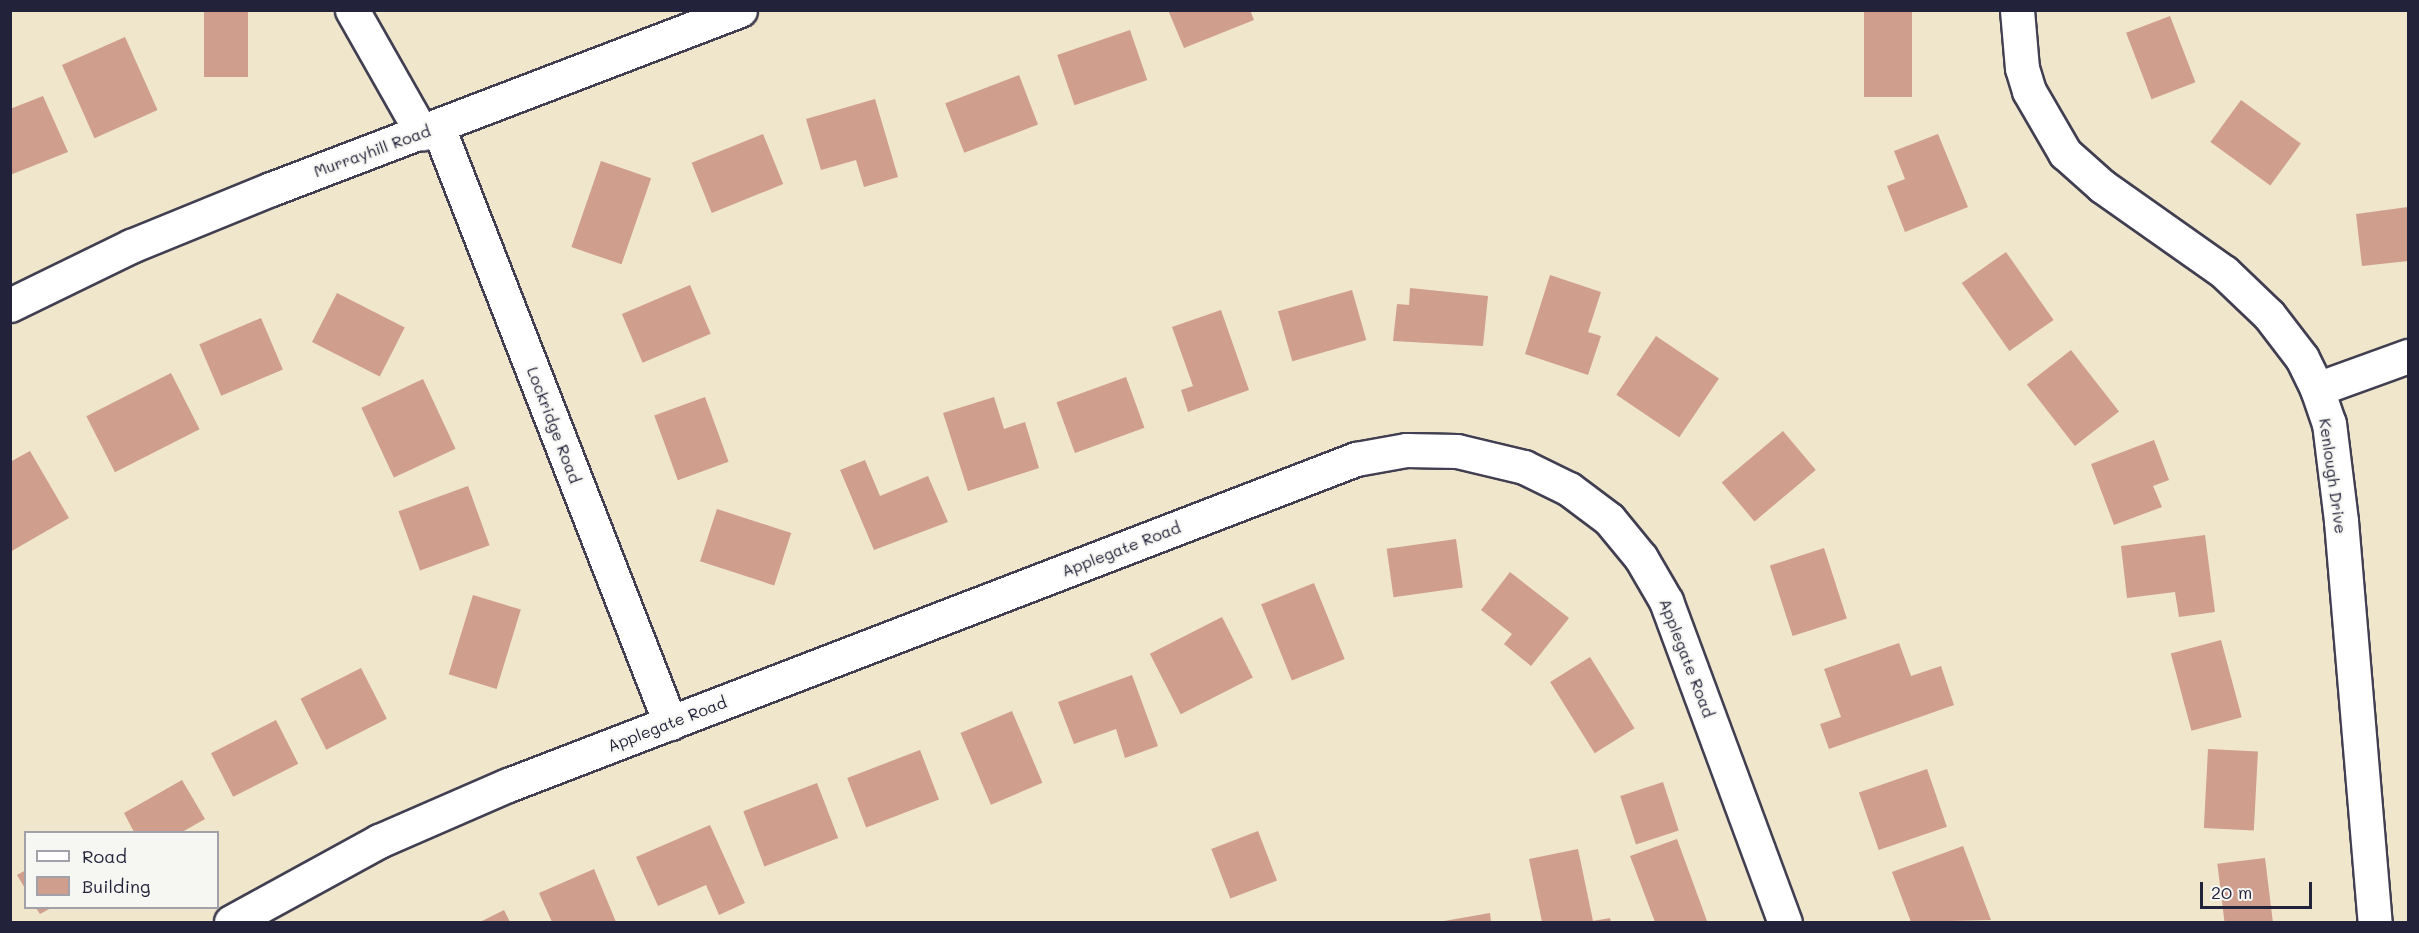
<!DOCTYPE html>
<style>
body{margin:0}
#map{position:relative;width:2419px;height:933px;overflow:hidden;background:#efe6cc;font-family:Mali,sans-serif}
div>[style]{position:absolute}
[style*='--x']{left:calc(var(--x)*1px);top:calc(var(--y)*1px);width:calc(var(--w)*1px);rotate:calc(var(--a)*1deg)}
.building>*{inset:0;background:#d09e8c;transform-origin:0 0}
.roads{filter:drop-shadow(2px 0 #413f51) drop-shadow(-2px 0 #413f51) drop-shadow(0 2px #413f51) drop-shadow(0 -2px #413f51)}
.minor>*{height:33px;margin:-16.5px;padding:0 16.5px;transform-origin:16.5px;border-radius:16.5px;background:#fff}
span{translate:-50% -50%;white-space:nowrap;text-align:center;line-height:1.15;-webkit-text-stroke:4.5px #f6f6f2;paint-order:stroke}
.street-label{font-size:16px;color:#22223b}
.frame{position:absolute;inset:0;border:12px solid #22223b;pointer-events:none}
.legend{position:absolute;left:24px;top:831px;width:195px;height:78px;box-sizing:border-box;background:#f6f6f2;border:2px solid #a1a1a9;margin:0;padding:8px 10px;list-style:none;font-size:18px;color:#22223b}
.legend li{display:flex;align-items:center;gap:12px;height:30px}
.legend b{width:30px;border:2px solid #a1a1a9}
.scale{position:absolute;left:2200px;top:882px;width:112px;height:27px;box-sizing:border-box;border:3px solid #22223b;border-top:0;padding-left:8px;font-size:18px;line-height:21px;white-space:nowrap;color:#22223b;-webkit-text-stroke:4px #f6f6f2;paint-order:stroke}
</style>
<div id="map">
<div class="building">
<i style="left:204px;top:10px;width:44px;height:67px"></i>
<i style="clip-path:polygon(1168px 10px,1250px 10px,1254px 20px,1184px 48px)"></i>
<i style="left:1864px;top:10px;width:48px;height:87px"></i>
<i style="left:2170px;top:16px;width:71px;height:47px;rotate:69deg"></i>
<i style="left:1130px;top:30px;width:53px;height:77px;rotate:71deg"></i>
<i style="left:125px;top:37px;width:80px;height:69px;rotate:66deg"></i>
<i style="left:1019px;top:75px;width:53px;height:79px;rotate:69deg"></i>
<i style="clip-path:polygon(43px 96px,68px 152px,10px 175px,10px 109px)"></i>
<i style="clip-path:polygon(875px 99px,898px 177px,864px 187px,856px 160px,821px 170px,806px 119px)"></i>
<i style="left:2241px;top:100px;width:74px;height:52px;rotate:36deg"></i>
<i style="left:763px;top:134px;width:54px;height:77px;rotate:68deg"></i>
<i style="clip-path:polygon(1938px 134px,1968px 207px,1905px 232px,1887px 186px,1905px 179px,1894px 151px)"></i>
<i style="left:601px;top:161px;width:53px;height:91px;rotate:19deg"></i>
<i style="clip-path:polygon(2408px 207px,2408px 261px,2362px 266px,2356px 214px)"></i>
<i style="left:2006px;top:252px;width:83px;height:54px;rotate:55deg"></i>
<i style="clip-path:polygon(1550px 275px,1601px 292px,1588px 332px,1601px 336px,1588px 375px,1525px 354px)"></i>
<i style="left:690px;top:285px;width:53px;height:74px;rotate:67deg"></i>
<i style="clip-path:polygon(1410px 288px,1488px 296px,1483px 346px,1393px 341px,1397px 304px,1409px 305px)"></i>
<i style="left:1352px;top:290px;width:52px;height:77px;rotate:74deg"></i>
<i style="left:337px;top:293px;width:76px;height:55px;rotate:27deg"></i>
<i style="clip-path:polygon(1221px 310px,1249px 390px,1188px 412px,1181px 390px,1193px 386px,1172px 327px)"></i>
<i style="left:261px;top:318px;width:56px;height:67px;rotate:67deg"></i>
<i style="left:1656px;top:336px;width:76px;height:71px;rotate:34deg"></i>
<i style="left:2071px;top:350px;width:78px;height:56px;rotate:52deg"></i>
<i style="left:171px;top:373px;width:63px;height:95px;rotate:63deg"></i>
<i style="left:1126px;top:377px;width:54px;height:74px;rotate:70deg"></i>
<i style="left:423px;top:379px;width:77px;height:68px;rotate:65deg"></i>
<i style="left:705px;top:397px;width:69px;height:54px;rotate:70deg"></i>
<i style="clip-path:polygon(994px 397px,1004px 429px,1025px 422px,1039px 468px,968px 491px,943px 413px)"></i>
<i style="left:1783px;top:431px;width:51px;height:80px;rotate:50deg"></i>
<i style="clip-path:polygon(2154px 440px,2169px 480px,2153px 486px,2162px 507px,2114px 525px,2091px 464px)"></i>
<i style="clip-path:polygon(30px 451px,69px 518px,10px 552px,10px 462px)"></i>
<i style="clip-path:polygon(865px 460px,880px 496px,928px 476px,948px 522px,874px 550px,840px 470px)"></i>
<i style="left:468px;top:486px;width:63px;height:74px;rotate:70deg"></i>
<i style="left:717px;top:509px;width:78px;height:55px;rotate:18deg"></i>
<i style="clip-path:polygon(2205px 535px,2215px 612px,2179px 617px,2175px 592px,2127px 598px,2121px 546px)"></i>
<i style="left:1456px;top:539px;width:49px;height:70px;rotate:82deg"></i>
<i style="left:1824px;top:548px;width:74px;height:57px;rotate:72deg"></i>
<i style="clip-path:polygon(1510px 572px,1569px 618px,1531px 666px,1504px 644px,1512px 634px,1481px 610px)"></i>
<i style="left:1314px;top:583px;width:82px;height:57px;rotate:68deg"></i>
<i style="left:473px;top:595px;width:50px;height:83px;rotate:17deg"></i>
<i style="left:1222px;top:617px;width:68px;height:81px;rotate:63deg"></i>
<i style="left:2221px;top:640px;width:80px;height:52px;rotate:75deg"></i>
<i style="clip-path:polygon(1899px 643px,1911px 676px,1941px 666px,1954px 705px,1829px 749px,1820px 724px,1841px 717px,1824px 669px)"></i>
<i style="left:1590px;top:657px;width:84px;height:47px;rotate:58deg"></i>
<i style="left:361px;top:668px;width:57px;height:68px;rotate:63deg"></i>
<i style="clip-path:polygon(1132px 675px,1158px 746px,1125px 758px,1116px 729px,1074px 744px,1058px 702px)"></i>
<i style="left:1012px;top:711px;width:78px;height:56px;rotate:67deg"></i>
<i style="left:276px;top:720px;width:49px;height:73px;rotate:63deg"></i>
<i style="left:2208px;top:749px;width:50px;height:79px;rotate:3deg"></i>
<i style="left:920px;top:750px;width:53px;height:78px;rotate:69deg"></i>
<i style="left:1927px;top:769px;width:61px;height:72px;rotate:71deg"></i>
<i style="clip-path:polygon(182px 780px,205px 819px,182px 832px,134px 832px,124px 813px)"></i>
<i style="left:1663px;top:782px;width:51px;height:45px;rotate:72deg"></i>
<i style="left:817px;top:783px;width:59px;height:79px;rotate:69deg"></i>
<i style="clip-path:polygon(710px 825px,745px 903px,719px 915px,706px 885px,658px 906px,636px 857px)"></i>
<i style="left:1258px;top:831px;width:53px;height:50px;rotate:69deg"></i>
<i style="clip-path:polygon(1677px 839px,1707px 921px,1704px 922px,1655px 922px,1630px 856px)"></i>
<i style="clip-path:polygon(1963px 846px,1991px 920px,1911px 922px,1892px 872px)"></i>
<i style="clip-path:polygon(1578px 849px,1593px 921px,1610px 918px,1611px 922px,1542px 922px,1529px 859px)"></i>
<i style="left:2265px;top:858px;width:64px;height:48px;rotate:83deg"></i>
<i style="clip-path:polygon(594px 869px,616px 922px,552px 922px,539px 893px)"></i>
<i style="clip-path:polygon(26px 870px,26px 890px,17px 875px)"></i>
<i style="clip-path:polygon(36px 908px,51px 908px,40px 914px)"></i>
<i style="clip-path:polygon(504px 910px,510px 922px,480px 922px)"></i>
<i style="clip-path:polygon(1490px 913px,1491px 922px,1445px 922px,1444px 921px)"></i>
</div>
<div class="roads">
<div class="minor">
<i style="--x:352;--y:10;--w:142;--a:60.4"></i>
<i style="--x:2017;--y:10;--w:58;--a:85.1"></i>
<i style="--x:2022;--y:68;--w:24;--a:73"></i>
<i style="--x:2029;--y:91;--w:72;--a:59.9"></i>
<i style="--x:2065;--y:153;--w:50;--a:41.7"></i>
<i style="--x:2102;--y:186;--w:149;--a:35.2"></i>
<i style="--x:2224;--y:272;--w:62;--a:43.7"></i>
<i style="--x:2269;--y:315;--w:54;--a:52.5"></i>
<i style="--x:2302;--y:358;--w:34;--a:64"></i>
<i style="--x:2317;--y:389;--w:36;--a:71"></i>
<i style="--x:2329;--y:423;--w:99;--a:83"></i>
<i style="--x:2341;--y:521;--w:402;--a:85.2"></i>
<i style="--x:438;--y:127;--w:640;--a:68.73"></i>
<i style="--x:10;--y:305;--w:135;--a:-26"></i>
<i style="--x:131;--y:246;--w:151;--a:-22.2"></i>
<i style="--x:271;--y:189;--w:502;--a:-20.89"></i>
<i style="--x:2317;--y:389;--w:97;--a:-19.9"></i>
<i style="--x:231;--y:922;--w:169;--a:-28.7"></i>
<i style="--x:379;--y:841;--w:141;--a:-23.5"></i>
<i style="--x:508;--y:785;--w:909;--a:-21.03"></i>
<i style="--x:1356;--y:459;--w:51;--a:-10.2"></i>
<i style="--x:1406;--y:450;--w:51;--a:1.1"></i>
<i style="--x:1457;--y:451;--w:69;--a:13.4"></i>
<i style="--x:1524;--y:467;--w:50;--a:26.1"></i>
<i style="--x:1569;--y:489;--w:50;--a:36.9"></i>
<i style="--x:1609;--y:519;--w:50;--a:50.6"></i>
<i style="--x:1641;--y:558;--w:50;--a:59.8"></i>
<i style="--x:1666;--y:601;--w:342;--a:69.7"></i>
</div>
</div>
<div class="street-label">
<span style="left:372px;top:151px;rotate:-20deg">Murrayhill Road</span>
<span style="left:554px;top:425px;rotate:69deg">Lockridge Road</span>
<span style="left:2333px;top:476px;rotate:82deg">Kenlough Drive</span>
<span style="left:1121px;top:549px;rotate:-21deg">Applegate Road</span>
<span style="left:1687px;top:658px;rotate:69deg">Applegate Road</span>
<span style="left:667px;top:724px;rotate:-21deg">Applegate Road</span>
</div>
<div class="frame"></div>
<ul class="legend">
<li><b style="height:8px;background:#fff"></b>Road</li>
<li><b style="height:16px;background:#d09e8c"></b>Building</li>
</ul>
<div class="scale">20 m</div>
</div>
